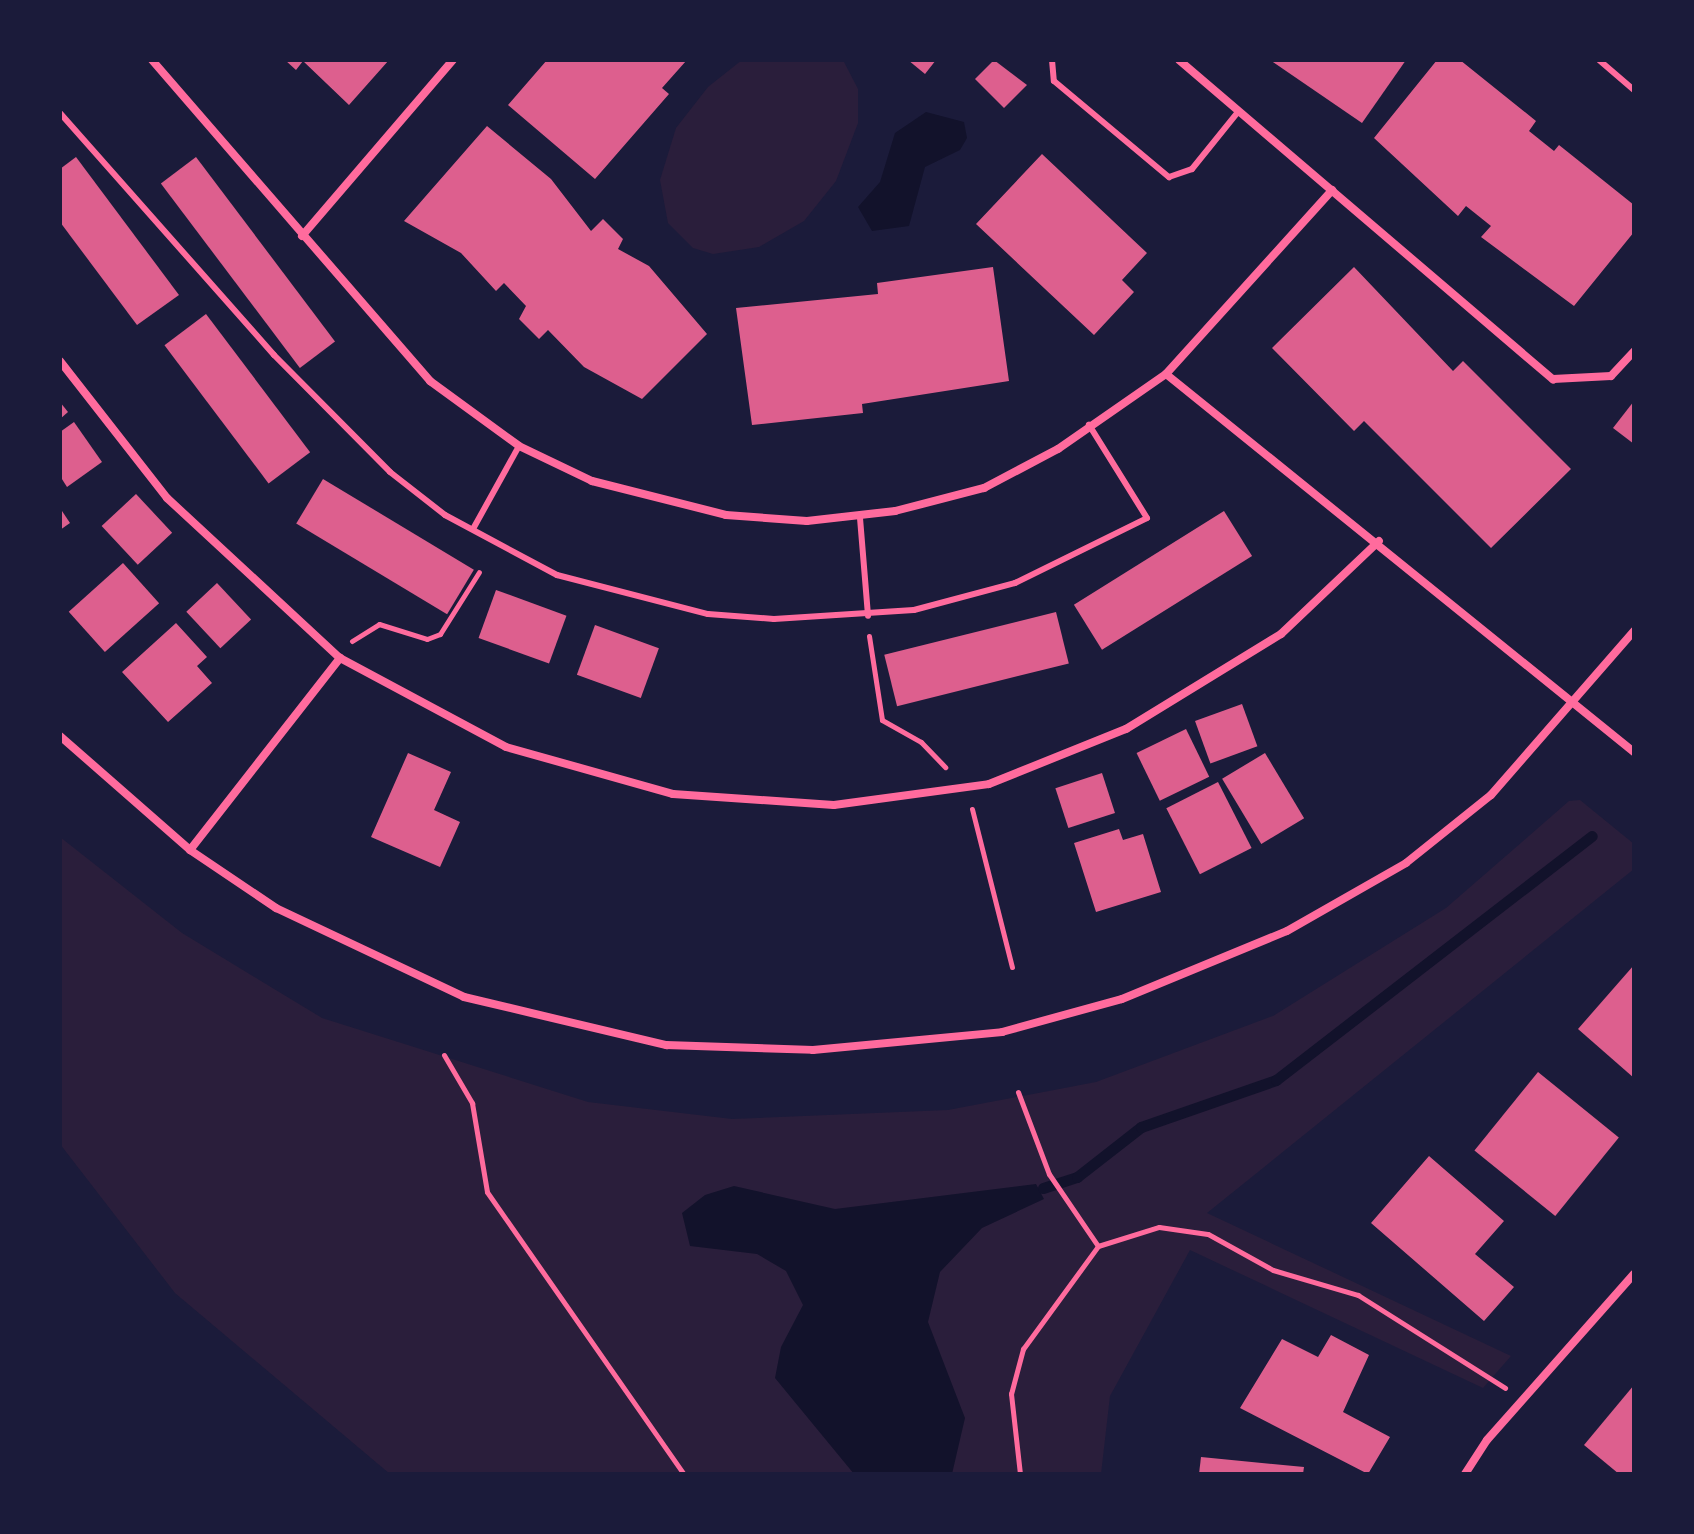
<!DOCTYPE html>
<style>
body{margin:0}
#map{position:relative;width:1694px;height:1534px;overflow:hidden;background:#1b1b3a;font-family:"Playfair Display",serif}
div>[style]{position:absolute}
[style*='--x']{left:calc(var(--x)*1px);top:calc(var(--y)*1px);width:calc(var(--w)*1px);rotate:calc(var(--a)*1deg)}
.green>*{inset:0;background:#2a1e3b}
.water>*{inset:0;background:#12122b}
.stream>*{height:11px;margin:-5.5px;padding:0 5.5px;transform-origin:5.5px;border-radius:5.5px;background:#12122b}
.building>*{inset:0;background:#dd5f8e;transform-origin:0 0}
.path>*{height:5px;margin:-2.5px;padding:0 2.5px;transform-origin:2.5px;border-radius:2.5px;background:#ff6b9d}
.service>*{height:6px;margin:-3px;padding:0 3px;transform-origin:3px;border-radius:3px;background:#ff6b9d}
.minor>*{height:8px;margin:-4px;padding:0 4px;transform-origin:4px;border-radius:4px;background:#ff6b9d}
span{translate:-50% -50%;white-space:nowrap;text-align:center;line-height:1.15;-webkit-text-stroke:7px #1b1b3a;paint-order:stroke}
.frame{position:absolute;inset:0;border:62px solid #1b1b3a;pointer-events:none}
</style>
<div id="map">
<div class="green">
<i style="clip-path:polygon(742px 60px,843px 60px,858px 89px,858px 123px,836px 181px,804px 221px,759px 247px,713px 254px,693px 248px,668px 223px,660px 180px,676px 128px,708px 87px)"></i>
<i style="clip-path:polygon(1580px 800px,1634px 844px,1634px 869px,1207px 1213px,1511px 1356px,1483px 1388px,1190px 1250px,1110px 1396px,1101px 1474px,390px 1474px,175px 1293px,60px 1144px,60px 837px,182px 933px,322px 1018px,588px 1102px,732px 1119px,948px 1110px,1096px 1082px,1273px 1016px,1446px 908px,1569px 801px)"></i>
</div>
<div class="water">
<i style="clip-path:polygon(926px 112px,964px 122px,967px 138px,960px 150px,925px 167px,909px 226px,872px 231px,858px 207px,880px 182px,895px 133px)"></i>
<i style="clip-path:polygon(1036px 1184px,1044px 1199px,982px 1228px,940px 1272px,928px 1322px,965px 1418px,952px 1474px,854px 1474px,775px 1378px,781px 1347px,803px 1305px,786px 1271px,757px 1254px,690px 1246px,682px 1213px,705px 1195px,734px 1186px,835px 1209px)"></i>
</div>
<div class="stream">
<i style="--x:1043;--y:1188;--w:36;--a:-18"></i>
<i style="--x:1077;--y:1177;--w:81;--a:-38"></i>
<i style="--x:1141;--y:1127;--w:143;--a:-19.2"></i>
<i style="--x:1276;--y:1080;--w:399;--a:-37.7"></i>
</div>
<div class="building">
<i style="clip-path:polygon(285px 60px,389px 60px,349px 105px,303px 61px,296px 70px)"></i>
<i style="clip-path:polygon(547px 60px,697px 60px,686px 61px,662px 88px,669px 94px,595px 179px,508px 105px)"></i>
<i style="clip-path:polygon(908px 60px,936px 60px,925px 74px)"></i>
<i style="clip-path:polygon(994px 60px,1027px 85px,1004px 108px,975px 79px)"></i>
<i style="clip-path:polygon(1270px 60px,1406px 60px,1362px 123px)"></i>
<i style="clip-path:polygon(1437px 60px,1460px 60px,1536px 121px,1529px 131px,1554px 151px,1559px 145px,1634px 205px,1634px 232px,1574px 306px,1481px 237px,1491px 226px,1466px 206px,1458px 216px,1374px 138px)"></i>
<i style="clip-path:polygon(487px 126px,551px 179px,591px 231px,603px 219px,623px 239px,618px 249px,649px 266px,707px 334px,642px 399px,584px 367px,548px 330px,539px 339px,519px 319px,526px 306px,504px 283px,496px 291px,461px 253px,404px 221px)"></i>
<i style="clip-path:polygon(1042px 154px,1147px 253px,1122px 280px,1134px 292px,1094px 335px,976px 224px)"></i>
<i style="clip-path:polygon(76px 157px,179px 295px,137px 325px,60px 222px,60px 169px)"></i>
<i style="left:196px;top:157px;width:231px;height:44px;rotate:53deg"></i>
<i style="clip-path:polygon(993px 267px,1009px 381px,862px 404px,863px 413px,752px 425px,736px 308px,878px 294px,877px 283px)"></i>
<i style="clip-path:polygon(1354px 267px,1453px 371px,1463px 361px,1571px 469px,1491px 548px,1364px 421px,1354px 431px,1272px 348px)"></i>
<i style="left:206px;top:314px;width:173px;height:52px;rotate:53deg"></i>
<i style="clip-path:polygon(1634px 401px,1634px 444px,1613px 428px)"></i>
<i style="clip-path:polygon(60px 402px,68px 412px,60px 419px)"></i>
<i style="clip-path:polygon(74px 422px,102px 462px,67px 487px,60px 476px,60px 432px)"></i>
<i style="left:323px;top:479px;width:176px;height:52px;rotate:31deg"></i>
<i style="left:136px;top:494px;width:53px;height:47px;rotate:47deg"></i>
<i style="clip-path:polygon(60px 508px,70px 523px,60px 530px)"></i>
<i style="left:1224px;top:511px;width:53px;height:177px;rotate:58deg"></i>
<i style="left:123px;top:563px;width:54px;height:73px;rotate:48deg"></i>
<i style="left:217px;top:583px;width:50px;height:42px;rotate:47deg"></i>
<i style="left:496px;top:590px;width:75px;height:51px;rotate:20deg"></i>
<i style="left:1056px;top:612px;width:53px;height:177px;rotate:76deg"></i>
<i style="clip-path:polygon(176px 623px,207px 657px,197px 666px,212px 683px,168px 722px,122px 672px)"></i>
<i style="left:595px;top:625px;width:68px;height:53px;rotate:20deg"></i>
<i style="left:1242px;top:704px;width:45px;height:50px;rotate:70deg"></i>
<i style="left:1186px;top:729px;width:53px;height:55px;rotate:64deg"></i>
<i style="clip-path:polygon(408px 753px,451px 772px,434px 810px,460px 822px,440px 867px,371px 837px)"></i>
<i style="left:1265px;top:753px;width:76px;height:50px;rotate:59deg"></i>
<i style="left:1102px;top:773px;width:42px;height:49px;rotate:72deg"></i>
<i style="left:1218px;top:782px;width:74px;height:58px;rotate:63deg"></i>
<i style="clip-path:polygon(1119px 829px,1123px 840px,1143px 834px,1161px 892px,1096px 912px,1074px 843px)"></i>
<i style="clip-path:polygon(1634px 965px,1634px 1078px,1578px 1029px)"></i>
<i style="left:1538px;top:1072px;width:104px;height:101px;rotate:39deg"></i>
<i style="clip-path:polygon(1429px 1156px,1504px 1221px,1475px 1254px,1514px 1287px,1484px 1321px,1371px 1223px)"></i>
<i style="clip-path:polygon(1331px 1335px,1369px 1355px,1343px 1412px,1390px 1437px,1368px 1474px,1240px 1408px,1282px 1339px,1318px 1357px)"></i>
<i style="clip-path:polygon(1634px 1385px,1634px 1474px,1619px 1474px,1584px 1445px)"></i>
<i style="clip-path:polygon(1201px 1457px,1304px 1467px,1303px 1474px,1199px 1474px)"></i>
</div>
<div class="path">
<i style="--x:869;--y:636;--w:85;--a:81.2"></i>
<i style="--x:882;--y:720;--w:45;--a:29.4"></i>
<i style="--x:921;--y:742;--w:35;--a:46"></i>
<i style="--x:352;--y:641;--w:32;--a:-32"></i>
<i style="--x:379;--y:624;--w:50;--a:17.4"></i>
<i style="--x:427;--y:639;--w:14;--a:-21"></i>
<i style="--x:440;--y:634;--w:73;--a:-57.8"></i>
<i style="--x:972;--y:809;--w:163;--a:75.8"></i>
<i style="--x:444;--y:1055;--w:56;--a:59.7"></i>
<i style="--x:472;--y:1103;--w:90;--a:80.4"></i>
<i style="--x:487;--y:1192;--w:344;--a:55.1"></i>
<i style="--x:1018;--y:1092;--w:88;--a:69.3"></i>
<i style="--x:1049;--y:1174;--w:87;--a:55.8"></i>
<i style="--x:1020;--y:1474;--w:81;--a:-96.4"></i>
<i style="--x:1011;--y:1394;--w:47;--a:-75.1"></i>
<i style="--x:1023;--y:1349;--w:127;--a:-53.9"></i>
<i style="--x:1098;--y:1246;--w:64;--a:-17.3"></i>
<i style="--x:1159;--y:1227;--w:49;--a:8.1"></i>
<i style="--x:1208;--y:1234;--w:74;--a:29"></i>
<i style="--x:1273;--y:1270;--w:89;--a:16.4"></i>
<i style="--x:1358;--y:1295;--w:174;--a:32.3"></i>
</div>
<div class="service">
<i style="--x:1052;--y:60;--w:21;--a:85"></i>
<i style="--x:1054;--y:81;--w:150;--a:39.9"></i>
<i style="--x:1169;--y:177;--w:24;--a:-19"></i>
<i style="--x:1192;--y:169;--w:73;--a:-51.1"></i>
<i style="--x:1599;--y:60;--w:46;--a:40.6"></i>
<i style="--x:60;--y:113;--w:323;--a:48.5"></i>
<i style="--x:274;--y:355;--w:165;--a:45.2"></i>
<i style="--x:390;--y:472;--w:70;--a:38"></i>
<i style="--x:445;--y:515;--w:127;--a:28.2"></i>
<i style="--x:557;--y:575;--w:156;--a:14.5"></i>
<i style="--x:708;--y:614;--w:66;--a:4.3"></i>
<i style="--x:774;--y:619;--w:140;--a:-3.7"></i>
<i style="--x:914;--y:610;--w:105;--a:-15"></i>
<i style="--x:1015;--y:583;--w:147;--a:-26.2"></i>
<i style="--x:1147;--y:518;--w:110;--a:-121.9"></i>
<i style="--x:860;--y:518;--w:98;--a:85.3"></i>
<i style="--x:473;--y:529;--w:95;--a:-61"></i>
</div>
<div class="minor">
<i style="--x:152;--y:60;--w:425;--a:49.1"></i>
<i style="--x:430;--y:381;--w:110;--a:36.1"></i>
<i style="--x:519;--y:446;--w:81;--a:25.6"></i>
<i style="--x:592;--y:481;--w:138;--a:14.2"></i>
<i style="--x:726;--y:515;--w:81;--a:4.2"></i>
<i style="--x:807;--y:521;--w:89;--a:-6.5"></i>
<i style="--x:895;--y:511;--w:92;--a:-14.5"></i>
<i style="--x:984;--y:488;--w:84;--a:-27.8"></i>
<i style="--x:1058;--y:449;--w:131;--a:-34.8"></i>
<i style="--x:1166;--y:374;--w:248;--a:-47.9"></i>
<i style="--x:1179;--y:60;--w:492;--a:40.5"></i>
<i style="--x:1553;--y:379;--w:58;--a:-3"></i>
<i style="--x:1611;--y:376;--w:34;--a:-47"></i>
<i style="--x:302;--y:236;--w:232;--a:-49.4"></i>
<i style="--x:60;--y:361;--w:174;--a:52"></i>
<i style="--x:167;--y:498;--w:236;--a:42.8"></i>
<i style="--x:340;--y:658;--w:188;--a:28.2"></i>
<i style="--x:506;--y:747;--w:173;--a:15.7"></i>
<i style="--x:673;--y:794;--w:161;--a:3.9"></i>
<i style="--x:834;--y:805;--w:156;--a:-7.7"></i>
<i style="--x:989;--y:784;--w:148;--a:-21.9"></i>
<i style="--x:1126;--y:729;--w:182;--a:-31.5"></i>
<i style="--x:1281;--y:634;--w:135;--a:-43.5"></i>
<i style="--x:1166;--y:374;--w:602;--a:38.93"></i>
<i style="--x:60;--y:736;--w:173;--a:41.2"></i>
<i style="--x:190;--y:850;--w:104;--a:34"></i>
<i style="--x:276;--y:908;--w:208;--a:25.3"></i>
<i style="--x:464;--y:997;--w:208;--a:13.4"></i>
<i style="--x:666;--y:1045;--w:147;--a:1.9"></i>
<i style="--x:813;--y:1050;--w:190;--a:-5.4"></i>
<i style="--x:1002;--y:1032;--w:124;--a:-15.4"></i>
<i style="--x:1122;--y:999;--w:178;--a:-22.4"></i>
<i style="--x:1287;--y:931;--w:137;--a:-29.7"></i>
<i style="--x:1406;--y:863;--w:109;--a:-38.7"></i>
<i style="--x:1491;--y:795;--w:218;--a:-48.9"></i>
<i style="--x:190;--y:850;--w:244;--a:-52"></i>
<i style="--x:1465;--y:1474;--w:40;--a:-57.1"></i>
<i style="--x:1487;--y:1440;--w:222;--a:-48.5"></i>
</div>
<div class="frame"></div>
</div>
